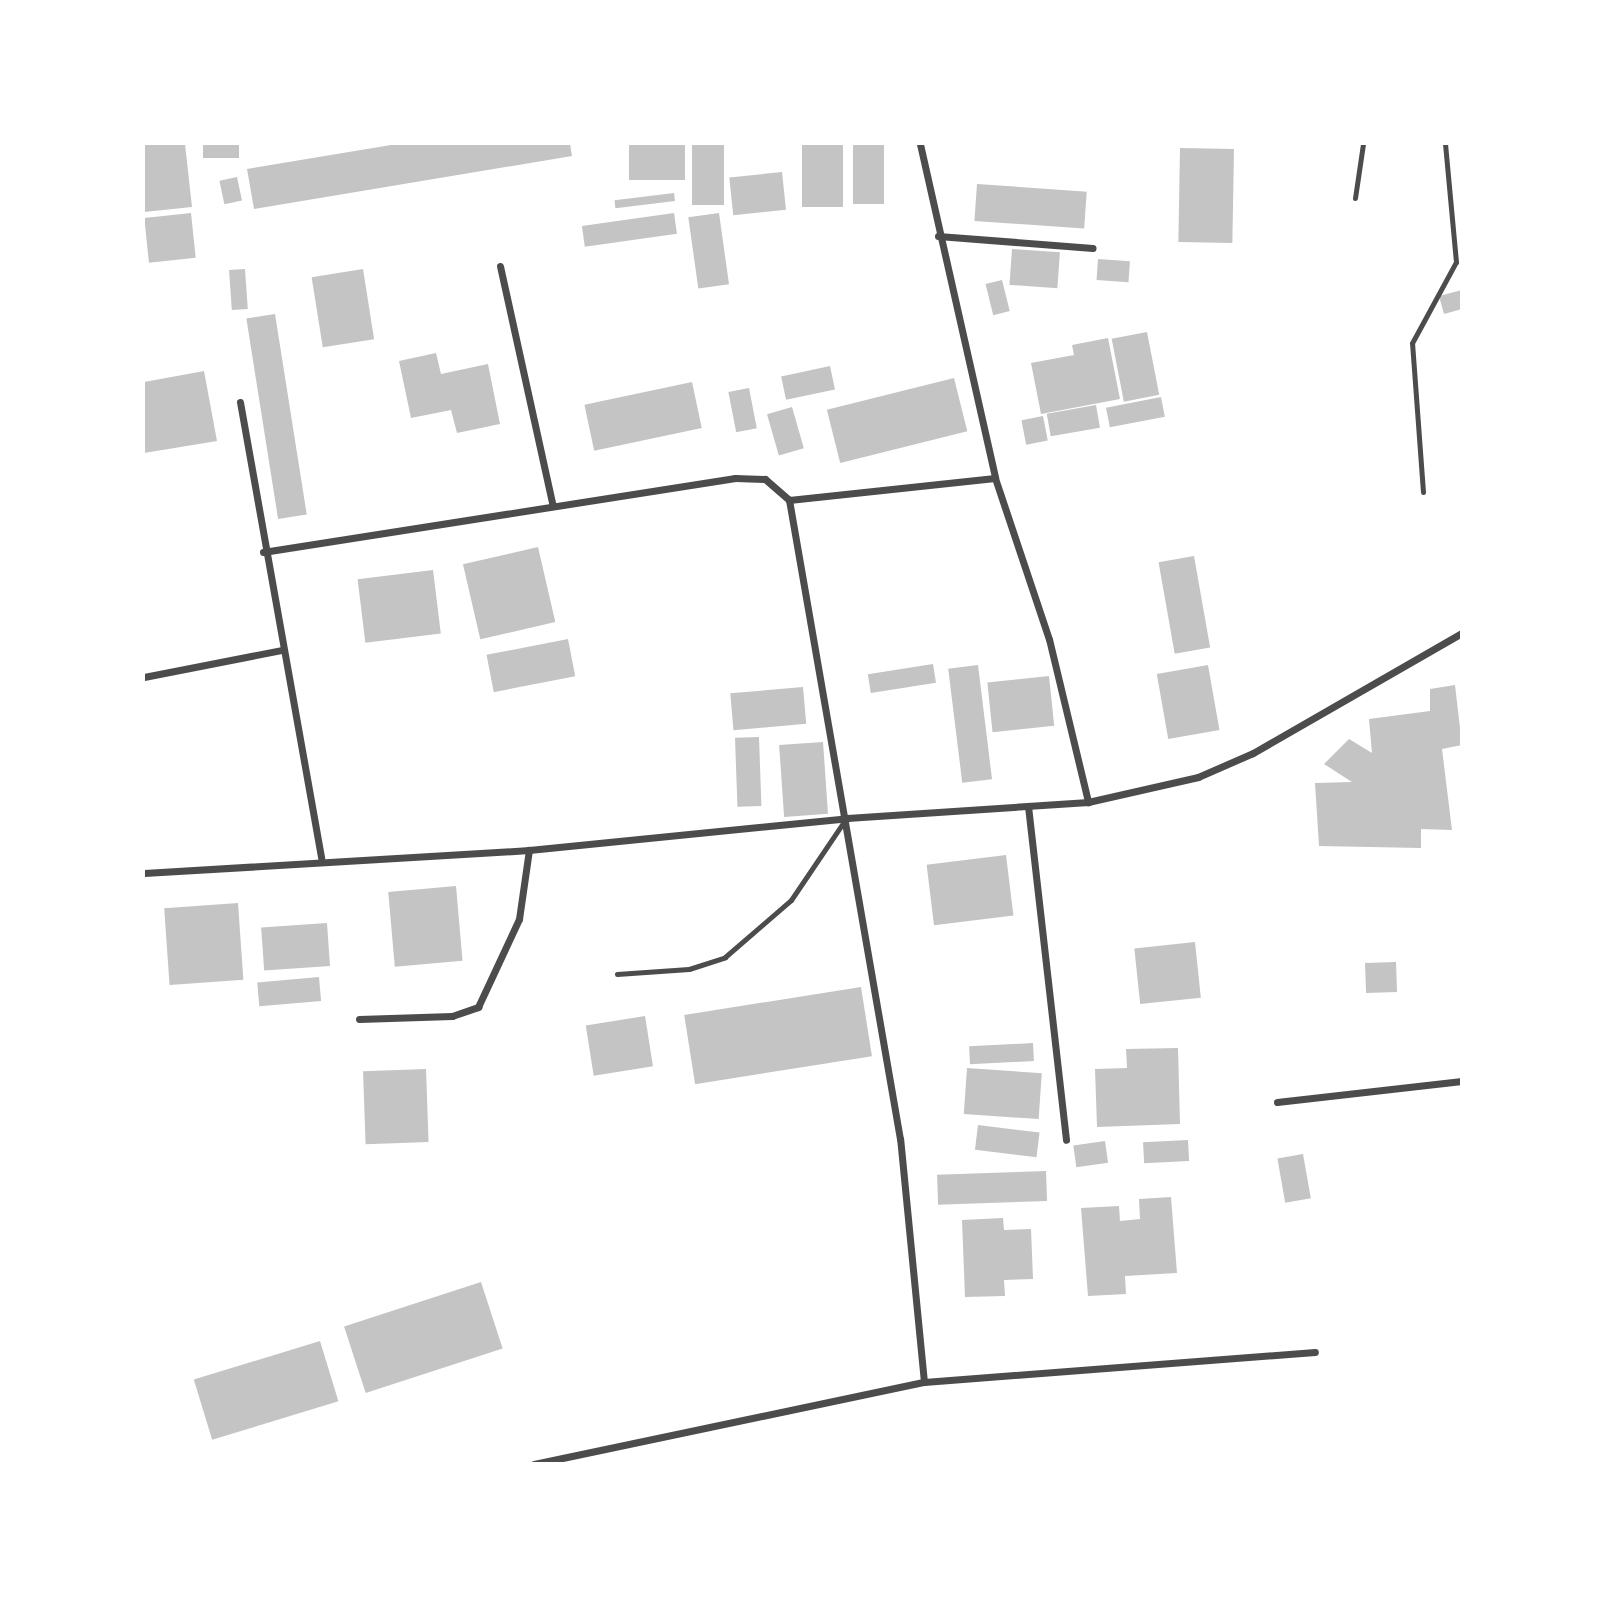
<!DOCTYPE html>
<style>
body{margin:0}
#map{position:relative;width:1605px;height:1607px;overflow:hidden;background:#fff;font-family:"DM Sans",sans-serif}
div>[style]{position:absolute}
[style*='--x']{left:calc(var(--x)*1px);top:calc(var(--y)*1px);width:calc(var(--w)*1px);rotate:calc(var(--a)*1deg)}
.building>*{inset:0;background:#c4c4c4;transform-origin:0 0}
.service>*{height:5px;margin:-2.5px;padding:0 2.5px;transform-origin:2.5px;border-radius:2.5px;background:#4c4c4c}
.minor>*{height:7px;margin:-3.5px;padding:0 3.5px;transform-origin:3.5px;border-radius:3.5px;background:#4c4c4c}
span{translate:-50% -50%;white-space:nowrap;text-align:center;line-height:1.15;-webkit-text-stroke:5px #fff;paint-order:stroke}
.frame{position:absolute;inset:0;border:145px solid #fff;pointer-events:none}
</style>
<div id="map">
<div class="building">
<i style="clip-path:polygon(144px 144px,185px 144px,192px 207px,144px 212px)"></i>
<i style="left:203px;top:144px;width:36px;height:14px"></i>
<i style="clip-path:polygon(397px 144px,570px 144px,572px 156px,254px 209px,247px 169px)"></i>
<i style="left:629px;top:144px;width:56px;height:36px"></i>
<i style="left:692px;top:144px;width:32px;height:61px"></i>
<i style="left:802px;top:144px;width:41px;height:63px"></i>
<i style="left:853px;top:144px;width:31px;height:60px"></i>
<i style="left:1180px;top:148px;width:54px;height:94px;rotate:1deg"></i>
<i style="left:782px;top:172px;width:38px;height:53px;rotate:84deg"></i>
<i style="left:237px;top:177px;width:24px;height:18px;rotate:78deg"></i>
<i style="left:977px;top:184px;width:110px;height:37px;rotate:4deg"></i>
<i style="left:674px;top:193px;width:8px;height:60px;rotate:83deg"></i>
<i style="left:191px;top:213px;width:45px;height:47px;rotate:84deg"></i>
<i style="left:674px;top:213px;width:21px;height:93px;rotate:82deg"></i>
<i style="left:719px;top:213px;width:72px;height:31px;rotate:82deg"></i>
<i style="left:1012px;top:249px;width:48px;height:36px;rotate:4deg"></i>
<i style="left:1098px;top:259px;width:32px;height:21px;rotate:4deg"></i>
<i style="left:245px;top:269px;width:40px;height:16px;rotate:86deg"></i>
<i style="left:363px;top:269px;width:71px;height:52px;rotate:81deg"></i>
<i style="left:1002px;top:280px;width:32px;height:17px;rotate:76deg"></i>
<i style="clip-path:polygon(1462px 290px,1462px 309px,1444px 314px,1439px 296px)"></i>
<i style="left:275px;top:314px;width:203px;height:29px;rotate:81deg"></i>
<i style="left:1147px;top:332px;width:64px;height:36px;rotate:79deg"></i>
<i style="clip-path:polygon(1108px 338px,1120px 399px,1041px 414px,1031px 363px,1074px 355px,1072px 345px)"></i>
<i style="clip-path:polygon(436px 353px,441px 374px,488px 364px,500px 424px,457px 433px,451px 410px,411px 418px,399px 361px)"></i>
<i style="left:830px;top:366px;width:24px;height:50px;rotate:78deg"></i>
<i style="clip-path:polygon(204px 371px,217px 441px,144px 453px,144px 382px)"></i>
<i style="left:954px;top:378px;width:55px;height:131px;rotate:76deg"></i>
<i style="left:692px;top:382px;width:47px;height:110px;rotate:78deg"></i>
<i style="left:749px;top:388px;width:41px;height:21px;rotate:79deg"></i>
<i style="left:1161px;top:397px;width:20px;height:56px;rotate:79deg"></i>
<i style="left:1096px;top:405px;width:23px;height:50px;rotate:80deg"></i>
<i style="left:792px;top:407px;width:43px;height:26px;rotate:74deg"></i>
<i style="left:1043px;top:416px;width:25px;height:22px;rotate:79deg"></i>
<i style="left:538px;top:547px;width:77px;height:77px;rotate:77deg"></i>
<i style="left:1194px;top:556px;width:93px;height:36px;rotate:80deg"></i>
<i style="left:433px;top:570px;width:64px;height:76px;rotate:83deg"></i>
<i style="left:568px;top:639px;width:38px;height:83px;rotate:79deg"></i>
<i style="left:933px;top:664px;width:19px;height:66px;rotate:81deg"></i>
<i style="left:978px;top:665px;width:115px;height:30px;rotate:83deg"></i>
<i style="left:1208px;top:665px;width:66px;height:52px;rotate:80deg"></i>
<i style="left:1049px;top:676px;width:50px;height:62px;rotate:84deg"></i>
<i style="clip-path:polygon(1455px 685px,1462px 745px,1442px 749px,1452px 830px,1421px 829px,1421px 848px,1319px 846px,1315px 783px,1352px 782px,1324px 764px,1349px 739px,1372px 753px,1369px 719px,1430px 711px,1430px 689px)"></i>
<i style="left:803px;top:687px;width:37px;height:73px;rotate:85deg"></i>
<i style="left:759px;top:737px;width:69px;height:24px;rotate:88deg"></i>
<i style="left:823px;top:742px;width:72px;height:44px;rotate:86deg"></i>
<i style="left:1006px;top:855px;width:61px;height:80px;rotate:83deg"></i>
<i style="left:456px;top:886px;width:75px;height:68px;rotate:85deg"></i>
<i style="left:238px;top:903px;width:77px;height:74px;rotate:86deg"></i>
<i style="left:327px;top:923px;width:43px;height:66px;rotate:86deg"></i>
<i style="left:1195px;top:942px;width:56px;height:61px;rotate:84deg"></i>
<i style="left:1396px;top:962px;width:30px;height:31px;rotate:88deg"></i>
<i style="left:319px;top:977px;width:24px;height:62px;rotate:85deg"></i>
<i style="left:861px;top:987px;width:70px;height:179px;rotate:81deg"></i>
<i style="left:645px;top:1016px;width:51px;height:60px;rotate:81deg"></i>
<i style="left:1033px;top:1043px;width:18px;height:64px;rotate:87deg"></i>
<i style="clip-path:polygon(1178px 1048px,1180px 1124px,1097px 1127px,1095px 1069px,1127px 1068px,1126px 1049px)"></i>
<i style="left:967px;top:1068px;width:75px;height:46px;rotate:4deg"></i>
<i style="left:426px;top:1069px;width:73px;height:63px;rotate:88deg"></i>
<i style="left:978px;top:1125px;width:62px;height:25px;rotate:7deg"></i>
<i style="left:1188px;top:1140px;width:21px;height:45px;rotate:87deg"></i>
<i style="left:1105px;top:1141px;width:22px;height:32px;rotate:82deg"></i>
<i style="left:1303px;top:1154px;width:45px;height:26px;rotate:80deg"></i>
<i style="left:1046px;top:1171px;width:30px;height:109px;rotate:88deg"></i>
<i style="clip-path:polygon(1171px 1197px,1177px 1273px,1125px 1276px,1126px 1294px,1088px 1296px,1081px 1208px,1119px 1206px,1120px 1221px,1140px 1219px,1139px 1199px)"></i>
<i style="clip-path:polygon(1003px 1218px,1004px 1230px,1031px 1229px,1033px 1279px,1004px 1280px,1005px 1296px,965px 1297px,962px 1220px)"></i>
<i style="left:481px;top:1282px;width:70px;height:144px;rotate:72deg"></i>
<i style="left:320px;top:1341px;width:63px;height:132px;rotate:73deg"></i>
</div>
<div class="service">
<i style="--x:1355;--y:198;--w:55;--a:-81.6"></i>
<i style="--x:1423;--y:492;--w:149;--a:-94.2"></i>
<i style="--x:1412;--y:343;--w:92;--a:-61.5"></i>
<i style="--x:1456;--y:262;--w:119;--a:-95.3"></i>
<i style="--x:617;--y:974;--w:72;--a:-4"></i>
<i style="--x:689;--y:969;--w:38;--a:-18"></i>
<i style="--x:725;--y:957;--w:87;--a:-40.8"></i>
<i style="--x:791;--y:900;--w:97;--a:-56"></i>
</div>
<div class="minor">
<i style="--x:920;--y:144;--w:342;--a:77.3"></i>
<i style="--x:995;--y:478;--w:170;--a:71.5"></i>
<i style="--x:1049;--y:639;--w:168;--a:76.5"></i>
<i style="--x:938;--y:236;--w:155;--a:4.4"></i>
<i style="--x:500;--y:266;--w:243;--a:77.6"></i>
<i style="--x:240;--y:402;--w:463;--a:79.9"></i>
<i style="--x:263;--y:552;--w:478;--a:-8.9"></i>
<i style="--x:735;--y:478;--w:30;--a:2"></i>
<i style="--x:765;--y:479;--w:32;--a:41"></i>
<i style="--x:144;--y:677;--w:141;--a:-11.1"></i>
<i style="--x:1028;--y:806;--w:336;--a:83.5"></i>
<i style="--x:144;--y:873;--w:386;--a:-3.4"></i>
<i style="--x:529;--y:850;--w:320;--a:-5.7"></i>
<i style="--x:847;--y:818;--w:242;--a:-3.8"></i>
<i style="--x:1088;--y:802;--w:113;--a:-12.8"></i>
<i style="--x:1198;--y:777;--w:60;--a:-23.6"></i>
<i style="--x:1253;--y:753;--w:241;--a:-29.9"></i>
<i style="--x:359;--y:1019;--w:93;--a:-1.8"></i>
<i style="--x:452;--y:1016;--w:28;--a:-19"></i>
<i style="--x:478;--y:1007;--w:97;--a:-65"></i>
<i style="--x:519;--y:919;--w:70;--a:-81.8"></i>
<i style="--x:1277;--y:1102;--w:186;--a:-6.5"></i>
<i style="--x:924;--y:1382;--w:244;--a:-95.6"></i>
<i style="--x:900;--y:1139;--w:649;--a:-99.85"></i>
<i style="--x:789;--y:500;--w:207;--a:-6.1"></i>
<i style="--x:534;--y:1464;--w:399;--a:-11.9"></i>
<i style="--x:924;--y:1382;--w:392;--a:-4.4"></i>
</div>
<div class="frame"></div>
</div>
